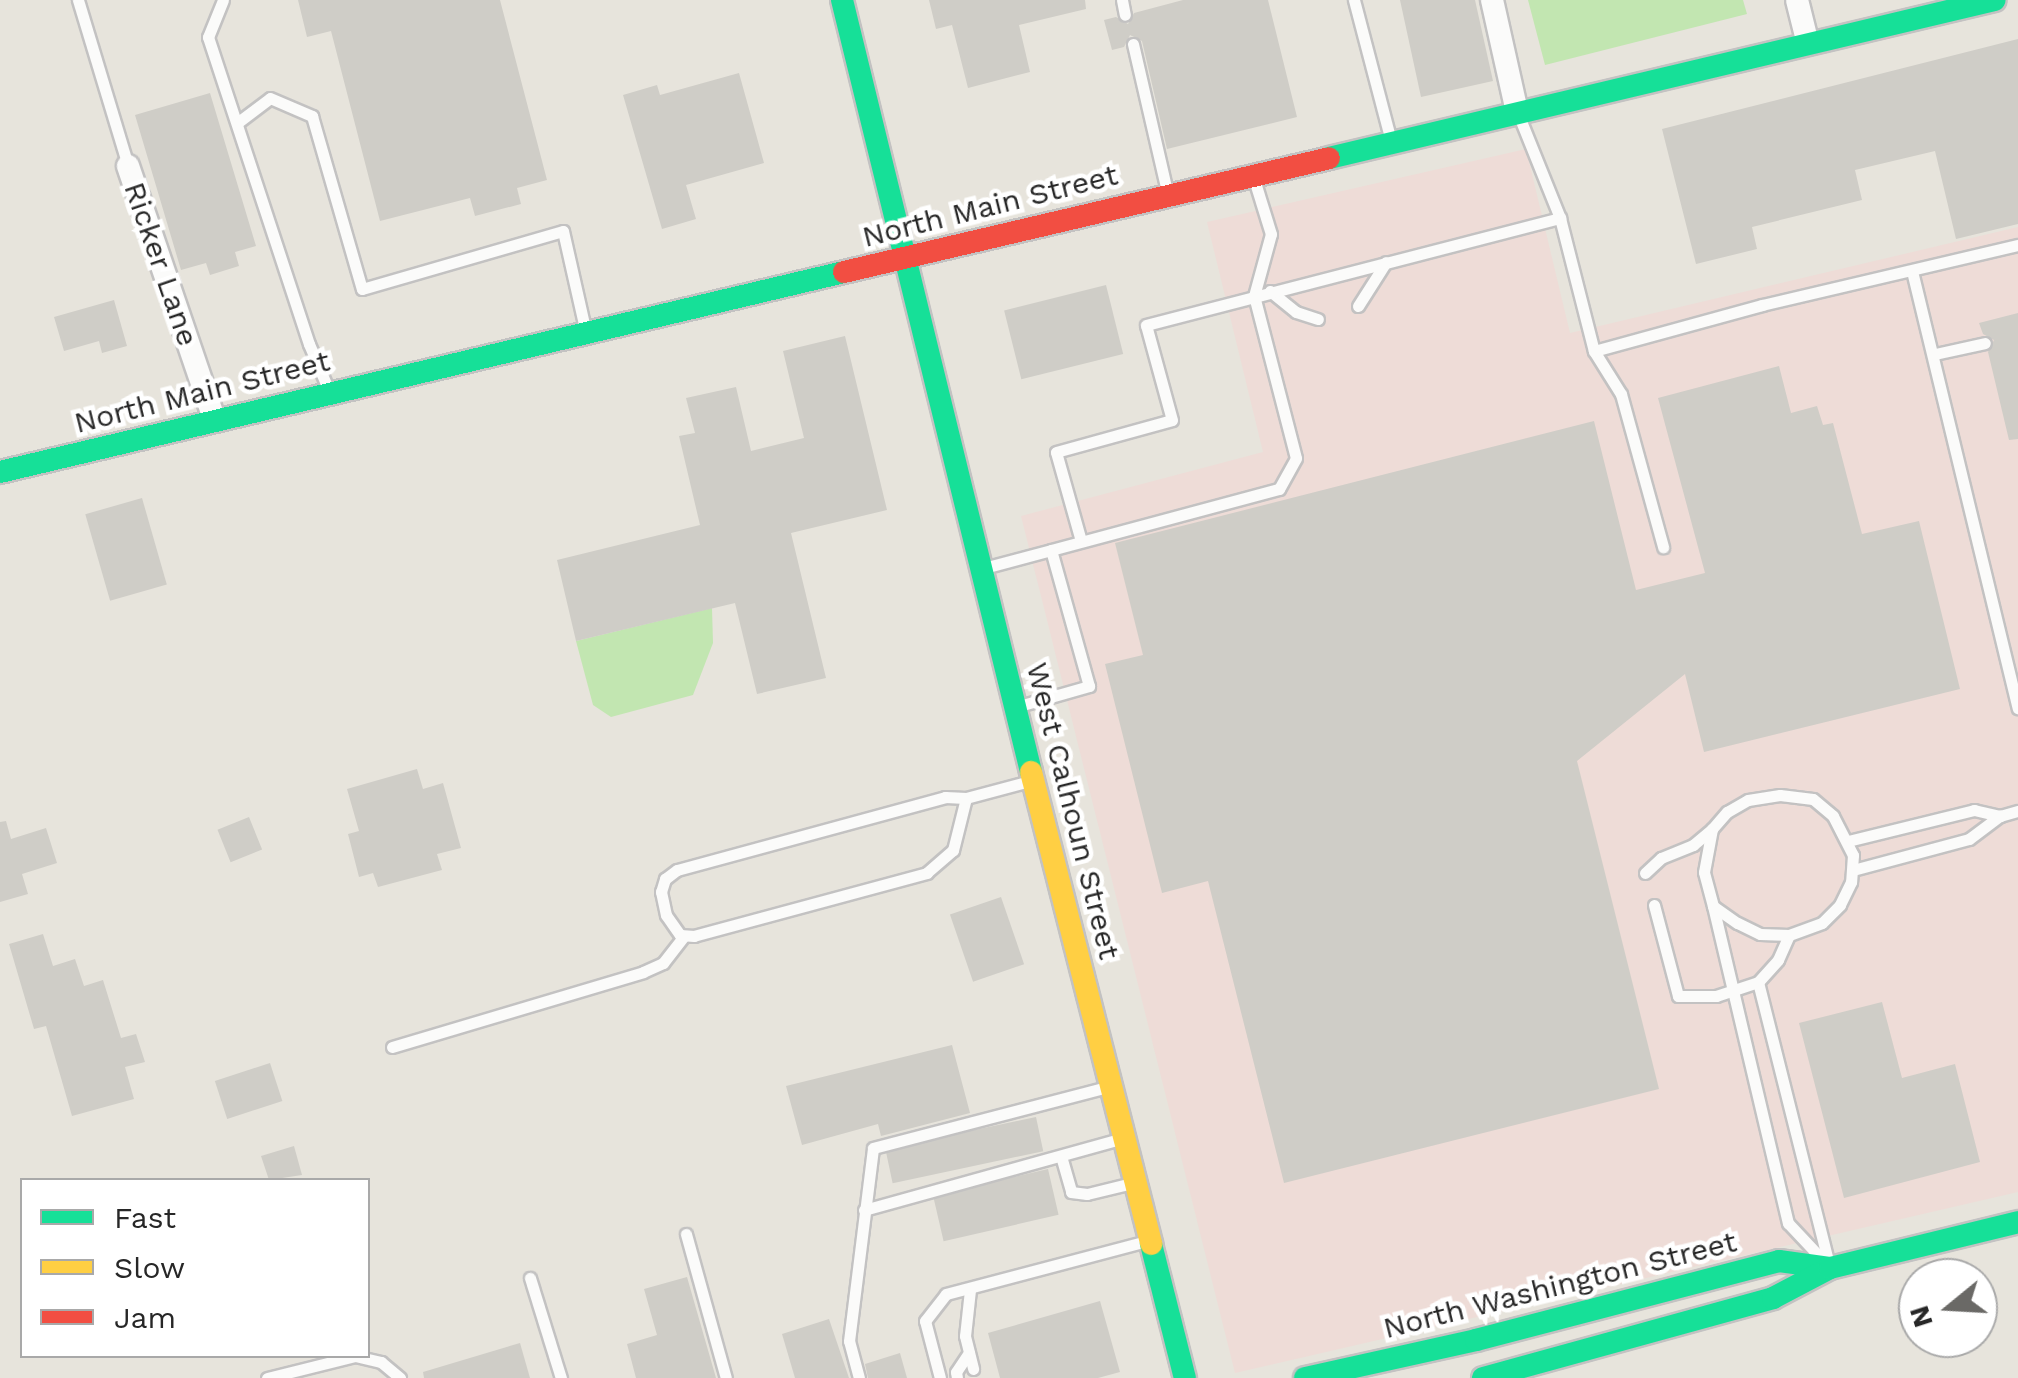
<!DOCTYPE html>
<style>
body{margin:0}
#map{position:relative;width:2018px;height:1378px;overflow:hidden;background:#e7e4dc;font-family:"Work Sans",sans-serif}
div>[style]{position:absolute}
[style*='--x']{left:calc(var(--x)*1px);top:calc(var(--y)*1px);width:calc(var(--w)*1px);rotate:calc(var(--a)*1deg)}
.medical>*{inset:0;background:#eedcd7}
.green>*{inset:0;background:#c2e6b1}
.building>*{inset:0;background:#cfcdc7;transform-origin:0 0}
.roads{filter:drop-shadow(2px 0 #c3c2c2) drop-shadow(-2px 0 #c3c2c2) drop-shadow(0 2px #c3c2c2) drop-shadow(0 -2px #c3c2c2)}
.lane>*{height:11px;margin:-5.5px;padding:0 5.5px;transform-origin:5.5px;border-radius:5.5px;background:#fbfbfa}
.street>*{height:22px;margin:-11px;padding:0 11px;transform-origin:11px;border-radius:11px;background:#fbfbfa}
.fast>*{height:22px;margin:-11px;padding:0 11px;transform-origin:11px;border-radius:11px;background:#16e098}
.slow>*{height:22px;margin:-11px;padding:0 11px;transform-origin:11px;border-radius:11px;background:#ffcf43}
.jam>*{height:22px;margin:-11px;padding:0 11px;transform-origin:11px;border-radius:11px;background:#f24e42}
span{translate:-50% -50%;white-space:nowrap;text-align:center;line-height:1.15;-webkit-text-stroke:9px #fff;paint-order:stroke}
.street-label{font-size:30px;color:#272727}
.legend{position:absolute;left:20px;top:1178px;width:350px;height:180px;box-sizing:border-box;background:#fff;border:2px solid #a9a9a9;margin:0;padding:12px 18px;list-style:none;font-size:30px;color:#272727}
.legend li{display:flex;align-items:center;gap:20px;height:50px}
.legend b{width:50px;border:2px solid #a9a9a9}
.north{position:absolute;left:1898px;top:1258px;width:100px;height:100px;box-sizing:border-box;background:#fff;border:2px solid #a9a9a9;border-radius:50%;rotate:252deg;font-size:28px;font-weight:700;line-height:40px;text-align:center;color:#272727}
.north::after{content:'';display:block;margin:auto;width:35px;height:45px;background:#6a6966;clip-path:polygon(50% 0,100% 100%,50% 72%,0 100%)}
</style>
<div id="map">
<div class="medical">
<i style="clip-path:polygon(1526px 149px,1570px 333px,2018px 227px,2018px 1192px,1235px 1373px,1021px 516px,1263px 452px,1207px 222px)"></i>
</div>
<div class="green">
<i style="clip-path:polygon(1528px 0,1743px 0,1747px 14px,1545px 65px)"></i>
<i style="clip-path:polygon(712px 608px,713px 643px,693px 695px,611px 717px,593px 705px,576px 641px)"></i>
</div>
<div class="building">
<i style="clip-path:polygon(298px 0,500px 0,547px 180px,517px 188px,521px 204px,475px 216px,470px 198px,380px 221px,331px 31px,307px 37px)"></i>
<i style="clip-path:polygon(929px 0,1085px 0,1086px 9px,1019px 25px,1030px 72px,968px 88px,952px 25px,936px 29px)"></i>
<i style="clip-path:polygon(1183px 0,1268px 0,1297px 117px,1167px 149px,1142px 41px,1130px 35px,1124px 47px,1112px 50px,1104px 20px,1116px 17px,1128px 24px,1134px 13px)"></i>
<i style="clip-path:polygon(1400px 0,1475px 0,1493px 81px,1421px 97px)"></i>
<i style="clip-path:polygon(2018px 39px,2018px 224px,1956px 239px,1935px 151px,1855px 170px,1862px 200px,1752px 227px,1757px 249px,1696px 264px,1662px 129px)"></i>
<i style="clip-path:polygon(739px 73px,764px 163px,686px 185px,696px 219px,662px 229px,623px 95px,657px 85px,660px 95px)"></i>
<i style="clip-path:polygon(210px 93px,256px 246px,235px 252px,239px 266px,210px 275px,206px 263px,181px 270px,135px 115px)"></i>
<i style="left:1106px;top:285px;width:71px;height:105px;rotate:76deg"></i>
<i style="clip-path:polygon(114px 300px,127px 346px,102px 353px,99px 341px,64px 351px,54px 317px)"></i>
<i style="clip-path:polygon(2018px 313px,2018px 439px,2009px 440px,1988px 352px,1994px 340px,1983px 334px,1979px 323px)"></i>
<i style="clip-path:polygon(845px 336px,887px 510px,791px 533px,826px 678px,757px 694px,735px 603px,576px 641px,557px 560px,700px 525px,679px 436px,695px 433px,686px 398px,736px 387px,751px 451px,804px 438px,783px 351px)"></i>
<i style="clip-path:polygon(1779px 366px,1791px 413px,1817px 406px,1823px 425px,1833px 423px,1862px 534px,1919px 521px,1960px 689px,1704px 752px,1685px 674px,1577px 761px,1659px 1089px,1284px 1183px,1208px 881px,1162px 893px,1105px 664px,1143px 655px,1115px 543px,1594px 421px,1636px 590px,1705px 573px,1658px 398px)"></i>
<i style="left:142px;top:498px;width:90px;height:59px;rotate:74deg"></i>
<i style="clip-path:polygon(417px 769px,423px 789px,443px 783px,461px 848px,437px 854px,442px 870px,378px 887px,373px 873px,359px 877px,348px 834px,359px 831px,347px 789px)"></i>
<i style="left:249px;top:817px;width:35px;height:34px;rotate:68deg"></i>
<i style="clip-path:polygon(6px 821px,11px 839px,46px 828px,57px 863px,22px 874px,28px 894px,0 902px,0 822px)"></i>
<i style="left:1001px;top:897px;width:71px;height:54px;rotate:71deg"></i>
<i style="clip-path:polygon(43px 934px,53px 966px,75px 959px,84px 986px,103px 980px,121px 1038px,136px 1034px,145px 1062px,125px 1067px,134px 1099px,72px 1116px,46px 1026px,34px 1029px,9px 944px)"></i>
<i style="clip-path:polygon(1882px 1002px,1902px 1078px,1955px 1064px,1980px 1162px,1844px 1198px,1799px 1023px)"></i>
<i style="clip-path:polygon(952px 1045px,970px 1113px,881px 1136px,878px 1124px,802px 1145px,786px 1086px)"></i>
<i style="left:270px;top:1063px;width:40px;height:58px;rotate:72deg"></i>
<i style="left:1036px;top:1117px;width:35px;height:154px;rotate:78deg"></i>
<i style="clip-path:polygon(294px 1146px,302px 1175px,269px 1180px,261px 1156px)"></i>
<i style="left:1048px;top:1169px;width:47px;height:118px;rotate:77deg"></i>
<i style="clip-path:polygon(687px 1277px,716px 1378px,636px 1378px,627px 1344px,657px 1335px,644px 1289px)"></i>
<i style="clip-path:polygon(1100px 1301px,1120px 1372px,1098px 1378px,1000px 1378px,988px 1333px)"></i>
<i style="clip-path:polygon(829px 1319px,849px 1378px,795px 1378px,782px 1334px)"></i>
<i style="clip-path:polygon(520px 1343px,530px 1378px,424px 1378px,423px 1372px)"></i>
<i style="clip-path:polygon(900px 1353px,907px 1378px,868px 1378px,865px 1364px)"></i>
</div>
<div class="roads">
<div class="lane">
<i style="--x:78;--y:0;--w:173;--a:73.2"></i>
<i style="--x:223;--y:0;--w:40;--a:112"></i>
<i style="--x:208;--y:37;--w:323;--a:71.8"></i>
<i style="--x:309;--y:344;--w:51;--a:66.9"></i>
<i style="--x:1122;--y:0;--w:15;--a:79"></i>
<i style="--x:1354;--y:0;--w:146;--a:75.3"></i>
<i style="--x:1133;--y:44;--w:151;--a:77"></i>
<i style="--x:1519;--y:116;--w:110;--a:68.1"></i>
<i style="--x:1560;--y:218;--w:137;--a:75.7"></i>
<i style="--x:1594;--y:351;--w:51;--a:57.9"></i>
<i style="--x:1621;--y:394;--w:159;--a:74.6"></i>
<i style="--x:237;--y:123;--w:41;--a:-37.1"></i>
<i style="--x:270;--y:98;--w:46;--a:23.2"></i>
<i style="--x:312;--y:116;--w:180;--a:73.9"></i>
<i style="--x:362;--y:289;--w:209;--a:-16.1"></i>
<i style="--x:563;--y:231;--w:100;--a:77.3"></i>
<i style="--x:1912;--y:271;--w:450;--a:76.4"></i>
<i style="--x:1270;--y:291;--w:33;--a:39"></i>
<i style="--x:1296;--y:312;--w:23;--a:18"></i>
<i style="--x:1358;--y:306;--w:52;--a:-57.5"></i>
<i style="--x:1594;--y:351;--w:174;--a:-15.3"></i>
<i style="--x:1762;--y:305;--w:263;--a:-13.2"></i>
<i style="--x:1935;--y:354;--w:51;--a:-12.4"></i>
<i style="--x:1081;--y:541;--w:92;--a:-105.7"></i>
<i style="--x:1056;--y:452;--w:120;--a:-15.4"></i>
<i style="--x:1172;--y:420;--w:98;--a:-105.3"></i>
<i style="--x:1146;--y:325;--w:428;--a:-14.5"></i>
<i style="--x:984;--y:568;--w:69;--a:-15"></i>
<i style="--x:1019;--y:706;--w:73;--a:-15.9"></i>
<i style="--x:1089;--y:686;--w:141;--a:-105.6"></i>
<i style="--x:1051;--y:550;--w:236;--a:-15"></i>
<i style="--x:1279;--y:489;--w:35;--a:-61"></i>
<i style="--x:1296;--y:458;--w:167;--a:-104.5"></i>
<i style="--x:1254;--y:296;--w:64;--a:-74.7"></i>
<i style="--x:1271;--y:234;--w:58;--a:-107.2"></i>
<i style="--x:1780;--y:795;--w:33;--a:7"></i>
<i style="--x:1813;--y:799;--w:26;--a:40"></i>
<i style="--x:1833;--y:816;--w:44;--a:62.9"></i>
<i style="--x:1853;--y:855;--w:27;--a:94"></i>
<i style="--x:1851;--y:882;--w:25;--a:116"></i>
<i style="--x:1840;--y:905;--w:25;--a:135"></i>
<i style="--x:1822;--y:923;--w:35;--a:160"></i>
<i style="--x:1789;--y:935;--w:29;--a:-178"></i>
<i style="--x:1760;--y:934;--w:25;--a:-154"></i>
<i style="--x:1737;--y:923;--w:29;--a:-145"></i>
<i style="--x:1713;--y:906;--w:35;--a:-105"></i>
<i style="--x:1704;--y:872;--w:44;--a:-79.5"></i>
<i style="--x:1712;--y:829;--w:23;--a:-49"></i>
<i style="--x:1727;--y:812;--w:24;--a:-30"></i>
<i style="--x:1748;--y:800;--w:32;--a:-9"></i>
<i style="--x:966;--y:798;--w:54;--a:104"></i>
<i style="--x:953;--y:850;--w:35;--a:139"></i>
<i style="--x:927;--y:873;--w:241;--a:164.9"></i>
<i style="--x:694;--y:936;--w:14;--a:-176"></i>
<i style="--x:680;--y:935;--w:24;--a:-125"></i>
<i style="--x:666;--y:915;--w:24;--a:-102"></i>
<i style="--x:661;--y:892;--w:14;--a:-73"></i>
<i style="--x:665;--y:879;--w:15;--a:-37"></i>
<i style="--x:677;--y:870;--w:278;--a:-15.2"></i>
<i style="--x:945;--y:797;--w:21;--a:3"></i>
<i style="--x:966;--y:798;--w:66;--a:-14.9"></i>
<i style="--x:1848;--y:841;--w:130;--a:-13.8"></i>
<i style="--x:1974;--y:810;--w:27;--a:13"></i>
<i style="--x:1853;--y:870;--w:120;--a:-15"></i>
<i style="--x:1969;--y:839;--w:39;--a:-37"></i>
<i style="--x:2000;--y:816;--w:19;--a:-16"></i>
<i style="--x:1645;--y:873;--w:22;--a:-43"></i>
<i style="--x:1661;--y:858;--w:35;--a:-22"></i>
<i style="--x:1693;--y:845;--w:25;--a:-40"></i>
<i style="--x:1654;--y:905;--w:94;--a:75.2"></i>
<i style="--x:1678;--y:996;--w:38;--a:0"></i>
<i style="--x:1716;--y:996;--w:44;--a:-18.4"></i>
<i style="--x:1713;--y:906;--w:326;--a:76.7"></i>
<i style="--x:1788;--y:1223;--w:47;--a:46.7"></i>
<i style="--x:1789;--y:935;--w:27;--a:114"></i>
<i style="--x:1778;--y:960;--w:30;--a:132"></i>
<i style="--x:1758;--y:982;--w:291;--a:75.9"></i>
<i style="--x:392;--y:1047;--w:262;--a:-16.6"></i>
<i style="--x:643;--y:972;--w:22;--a:-24"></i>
<i style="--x:663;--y:963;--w:34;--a:-52"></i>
<i style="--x:1061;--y:1156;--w:37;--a:74"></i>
<i style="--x:1071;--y:1192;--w:16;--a:7"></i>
<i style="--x:1087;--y:1194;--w:46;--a:-13.7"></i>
<i style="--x:864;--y:1210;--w:266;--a:-15.5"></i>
<i style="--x:686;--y:1234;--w:149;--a:74.5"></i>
<i style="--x:530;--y:1278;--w:105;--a:72.8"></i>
<i style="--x:970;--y:1290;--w:46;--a:96.2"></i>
<i style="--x:965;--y:1336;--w:34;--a:76"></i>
<i style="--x:267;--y:1378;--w:91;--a:-14"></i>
<i style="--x:355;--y:1356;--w:27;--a:13"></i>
<i style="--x:381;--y:1362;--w:25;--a:40"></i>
<i style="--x:859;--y:1378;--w:38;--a:-105"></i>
<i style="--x:849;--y:1341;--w:194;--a:-82.9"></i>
<i style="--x:873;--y:1148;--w:243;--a:-14.6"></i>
<i style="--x:940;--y:1378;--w:59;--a:-104.7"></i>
<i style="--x:925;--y:1321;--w:34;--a:-52"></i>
<i style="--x:946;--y:1294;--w:208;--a:-14.8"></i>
<i style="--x:957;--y:1378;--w:6;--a:-99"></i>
<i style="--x:956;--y:1372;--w:23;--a:-56"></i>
</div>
<div class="street">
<i style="--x:1492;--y:0;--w:115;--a:77.4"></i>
<i style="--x:1797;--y:0;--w:45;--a:76"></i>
<i style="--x:128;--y:166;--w:267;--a:71.2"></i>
</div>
<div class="fast">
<i style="--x:842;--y:0;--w:795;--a:76.24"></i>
<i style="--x:1329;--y:158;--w:684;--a:-13.35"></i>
<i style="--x:0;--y:472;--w:867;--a:-13.33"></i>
<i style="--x:1151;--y:1244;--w:138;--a:75.8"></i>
<i style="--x:1305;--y:1378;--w:175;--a:-12.5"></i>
<i style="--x:1476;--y:1340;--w:313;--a:-14.6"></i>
<i style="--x:1779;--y:1261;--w:51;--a:7.8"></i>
<i style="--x:1483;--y:1378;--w:301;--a:-15.4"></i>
<i style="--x:1773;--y:1298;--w:64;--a:-27.8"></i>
<i style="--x:1830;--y:1268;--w:194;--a:-13.7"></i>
</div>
<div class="slow">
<i style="--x:1031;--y:772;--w:487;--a:75.7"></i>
</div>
<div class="jam">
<i style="--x:844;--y:272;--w:498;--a:-13.2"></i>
</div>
</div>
<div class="street-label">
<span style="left:990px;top:206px;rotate:-14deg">North Main Street</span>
<span style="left:161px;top:264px;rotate:71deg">Ricker Lane</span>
<span style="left:202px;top:392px;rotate:-14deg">North Main Street</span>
<span style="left:1073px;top:811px;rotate:76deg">West Calhoun Street</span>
<span style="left:1560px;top:1285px;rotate:-14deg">North Washington Street</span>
</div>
<ul class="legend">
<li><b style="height:12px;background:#16e098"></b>Fast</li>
<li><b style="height:12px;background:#ffcf43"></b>Slow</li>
<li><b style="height:12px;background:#f24e42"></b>Jam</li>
</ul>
<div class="north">N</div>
</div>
